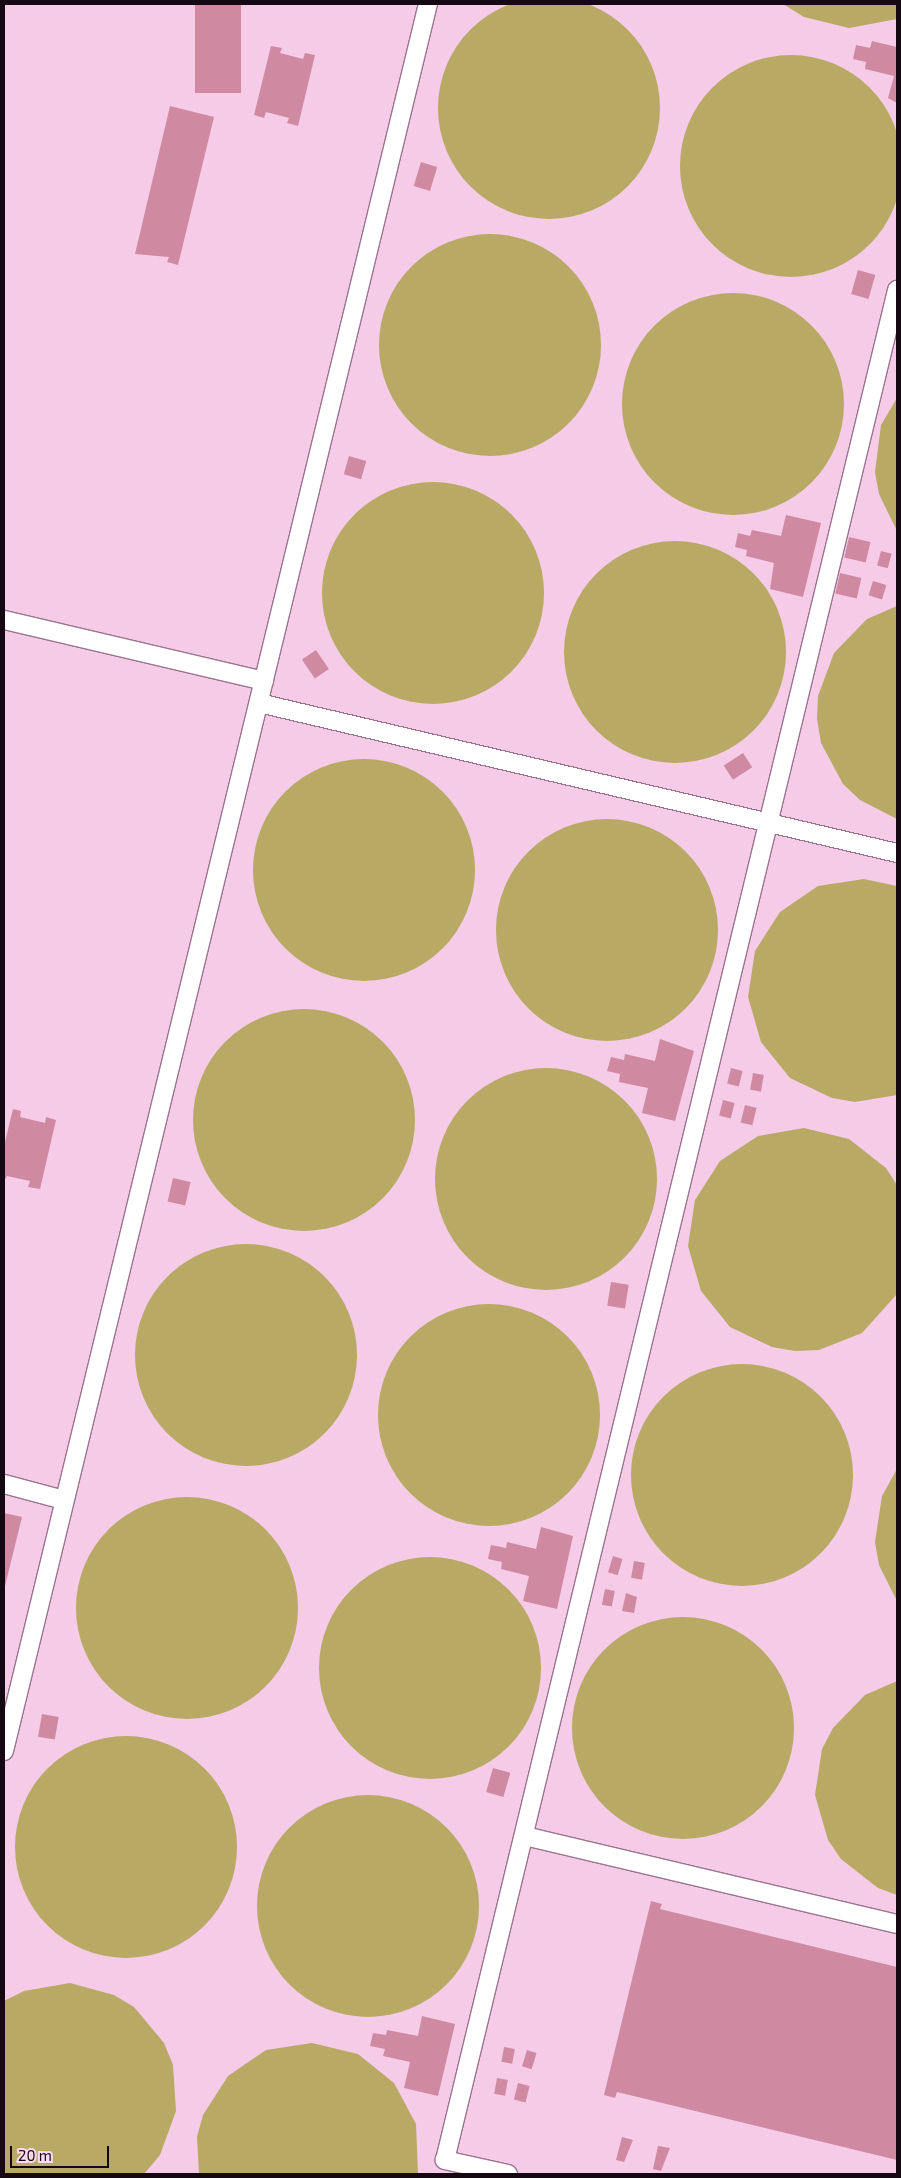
<!DOCTYPE html>
<style>
body{margin:0}
#map{position:relative;width:901px;height:2178px;overflow:hidden;background:#f5cbe8;font-family:"Exo 2",sans-serif}
div>[style]{position:absolute}
[style*='--x']{left:calc(var(--x)*1px);top:calc(var(--y)*1px);width:calc(var(--w)*1px);rotate:calc(var(--a)*1deg)}
.water>*{inset:0;background:#b8a965}
.round{border-radius:50%}
.building>*{inset:0;background:#cf8aa2;transform-origin:0 0}
.roads{filter:drop-shadow(1px 0 #99738e) drop-shadow(-1px 0 #99738e) drop-shadow(0 1px #99738e) drop-shadow(0 -1px #99738e)}
.lane>*{height:18px;margin:-9px;padding:0 9px;transform-origin:9px;border-radius:9px;background:#fff}
span{translate:-50% -50%;white-space:nowrap;text-align:center;line-height:1.15;-webkit-text-stroke:5px #fddbf3;paint-order:stroke}
.frame{position:absolute;inset:0;border:5px solid #160812;pointer-events:none}
.scale{position:absolute;left:10px;top:2146px;width:99px;height:22px;box-sizing:border-box;border:2px solid #160812;border-top:0;padding-left:6px;font-size:15px;line-height:18px;white-space:nowrap;color:#160812;-webkit-text-stroke:4px #fddbf3;paint-order:stroke}
</style>
<div id="map">
<div class="water">
<i class="round" style="left:438px;top:-3px;width:222px;height:222px"></i>
<i style="clip-path:polygon(783px 4px,897px 4px,897px 19px,849px 28px,804px 17px)"></i>
<i class="round" style="left:680px;top:55px;width:222px;height:222px"></i>
<i class="round" style="left:379px;top:234px;width:222px;height:222px"></i>
<i class="round" style="left:622px;top:293px;width:222px;height:222px"></i>
<i style="clip-path:polygon(897px 398px,897px 531px,879px 494px,875px 472px,881px 425px)"></i>
<i class="round" style="left:322px;top:482px;width:222px;height:222px"></i>
<i class="round" style="left:564px;top:541px;width:222px;height:222px"></i>
<i style="clip-path:polygon(897px 606px,897px 819px,860px 800px,843px 784px,821px 743px,817px 719px,818px 696px,834px 653px,867px 619px)"></i>
<i class="round" style="left:253px;top:759px;width:222px;height:222px"></i>
<i class="round" style="left:496px;top:819px;width:222px;height:222px"></i>
<i style="clip-path:polygon(864px 879px,897px 886px,897px 1095px,855px 1102px,832px 1098px,790px 1078px,761px 1042px,748px 997px,755px 951px,780px 912px,818px 886px)"></i>
<i class="round" style="left:193px;top:1009px;width:222px;height:222px"></i>
<i class="round" style="left:435px;top:1068px;width:222px;height:222px"></i>
<i style="clip-path:polygon(804px 1128px,849px 1139px,886px 1168px,897px 1185px,897px 1294px,862px 1333px,819px 1350px,795px 1351px,772px 1347px,730px 1327px,701px 1291px,688px 1246px,695px 1200px,720px 1161px,758px 1136px)"></i>
<i class="round" style="left:135px;top:1244px;width:222px;height:222px"></i>
<i class="round" style="left:378px;top:1304px;width:222px;height:222px"></i>
<i class="round" style="left:631px;top:1364px;width:222px;height:222px"></i>
<i style="clip-path:polygon(897px 1469px,897px 1601px,879px 1565px,875px 1542px,882px 1496px)"></i>
<i class="round" style="left:76px;top:1497px;width:222px;height:222px"></i>
<i class="round" style="left:319px;top:1557px;width:222px;height:222px"></i>
<i class="round" style="left:572px;top:1617px;width:222px;height:222px"></i>
<i style="clip-path:polygon(897px 1681px,897px 1895px,878px 1888px,841px 1859px,828px 1840px,815px 1795px,822px 1749px,833px 1728px,865px 1695px)"></i>
<i class="round" style="left:15px;top:1736px;width:222px;height:222px"></i>
<i class="round" style="left:257px;top:1795px;width:222px;height:222px"></i>
<i style="clip-path:polygon(70px 1983px,114px 1995px,134px 2007px,164px 2043px,173px 2065px,176px 2111px,160px 2155px,144px 2174px,4px 2174px,4px 2001px,24px 1991px)"></i>
<i style="clip-path:polygon(312px 2043px,358px 2054px,394px 2083px,416px 2124px,418px 2174px,199px 2174px,197px 2137px,203px 2115px,228px 2076px,266px 2050px)"></i>
</div>
<div class="building">
<i style="left:195px;top:4px;width:46px;height:89px"></i>
<i style="clip-path:polygon(872px 41px,897px 47px,897px 103px,888px 98px,894px 76px,865px 69px,866px 62px,853px 59px,856px 45px,870px 48px)"></i>
<i style="clip-path:polygon(271px 46px,282px 48px,280px 53px,303px 59px,305px 53px,315px 55px,298px 126px,287px 123px,289px 118px,266px 112px,264px 118px,254px 115px)"></i>
<i style="clip-path:polygon(170px 106px,214px 117px,178px 265px,167px 262px,169px 257px,135px 254px)"></i>
<i style="left:421px;top:162px;width:17px;height:25px;rotate:17deg"></i>
<i style="left:858px;top:270px;width:18px;height:25px;rotate:16deg"></i>
<i style="left:349px;top:456px;width:18px;height:19px;rotate:16deg"></i>
<i style="clip-path:polygon(786px 515px,821px 523px,803px 597px,770px 589px,774px 563px,746px 556px,747px 550px,735px 547px,738px 533px,750px 536px,752px 530px,781px 536px)"></i>
<i style="left:849px;top:537px;width:22px;height:21px;rotate:13deg"></i>
<i style="left:881px;top:551px;width:11px;height:15px;rotate:15deg"></i>
<i style="left:840px;top:573px;width:22px;height:21px;rotate:13deg"></i>
<i style="left:873px;top:581px;width:14px;height:15px;rotate:17deg"></i>
<i style="left:316px;top:650px;width:23px;height:17px;rotate:56deg"></i>
<i style="left:743px;top:753px;width:17px;height:23px;rotate:57deg"></i>
<i style="clip-path:polygon(660px 1039px,694px 1051px,675px 1121px,642px 1113px,648px 1088px,619px 1082px,620px 1074px,607px 1071px,611px 1057px,624px 1060px,625px 1054px,655px 1061px)"></i>
<i style="left:731px;top:1068px;width:12px;height:16px;rotate:14deg"></i>
<i style="left:753px;top:1073px;width:11px;height:17px;rotate:10deg"></i>
<i style="left:723px;top:1100px;width:12px;height:16px;rotate:14deg"></i>
<i style="left:745px;top:1105px;width:12px;height:18px;rotate:14deg"></i>
<i style="clip-path:polygon(13px 1109px,21px 1111px,20px 1117px,45px 1123px,46px 1117px,56px 1120px,40px 1189px,28px 1187px,30px 1181px,7px 1176px,4px 1181px,4px 1146px)"></i>
<i style="left:173px;top:1178px;width:18px;height:24px;rotate:13deg"></i>
<i style="left:611px;top:1282px;width:18px;height:24px;rotate:9deg"></i>
<i style="clip-path:polygon(4px 1513px,22px 1517px,4px 1590px)"></i>
<i style="clip-path:polygon(541px 1527px,573px 1536px,557px 1609px,523px 1601px,529px 1576px,501px 1569px,502px 1562px,488px 1559px,491px 1545px,506px 1548px,507px 1542px,536px 1549px)"></i>
<i style="left:613px;top:1556px;width:10px;height:17px;rotate:17deg"></i>
<i style="left:634px;top:1561px;width:11px;height:17px;rotate:10deg"></i>
<i style="left:605px;top:1589px;width:10px;height:16px;rotate:11deg"></i>
<i style="clip-path:polygon(626px 1593px,637px 1597px,634px 1613px,622px 1611px)"></i>
<i style="left:42px;top:1714px;width:17px;height:23px;rotate:10deg"></i>
<i style="left:493px;top:1768px;width:18px;height:25px;rotate:16deg"></i>
<i style="clip-path:polygon(651px 1901px,662px 1904px,660px 1909px,897px 1967px,897px 2160px,617px 2092px,615px 2098px,604px 2095px)"></i>
<i style="clip-path:polygon(422px 2016px,455px 2024px,438px 2096px,404px 2088px,410px 2062px,383px 2056px,385px 2049px,370px 2046px,373px 2033px,386px 2035px,387px 2030px,418px 2036px)"></i>
<i style="left:504px;top:2047px;width:11px;height:15px;rotate:10deg"></i>
<i style="left:527px;top:2050px;width:10px;height:17px;rotate:17deg"></i>
<i style="left:497px;top:2078px;width:11px;height:16px;rotate:10deg"></i>
<i style="left:518px;top:2083px;width:12px;height:17px;rotate:14deg"></i>
<i style="clip-path:polygon(622px 2137px,633px 2140px,624px 2162px,616px 2160px)"></i>
<i style="clip-path:polygon(658px 2146px,670px 2148px,661px 2171px,653px 2169px)"></i>
</div>
<div class="roads">
<div class="lane">
<i style="--x:4;--y:620;--w:267;--a:13.2"></i>
<i style="--x:259;--y:703;--w:655;--a:13.23"></i>
<i style="--x:4;--y:1484;--w:62;--a:14.9"></i>
<i style="--x:4;--y:1751;--w:1798;--a:-76.36"></i>
<i style="--x:525;--y:1836;--w:382;--a:13.3"></i>
<i style="--x:508;--y:2174;--w:65;--a:-167.5"></i>
<i style="--x:445;--y:2160;--w:1924;--a:-76.41"></i>
</div>
</div>
<div class="frame"></div>
<div class="scale">20 m</div>
</div>
